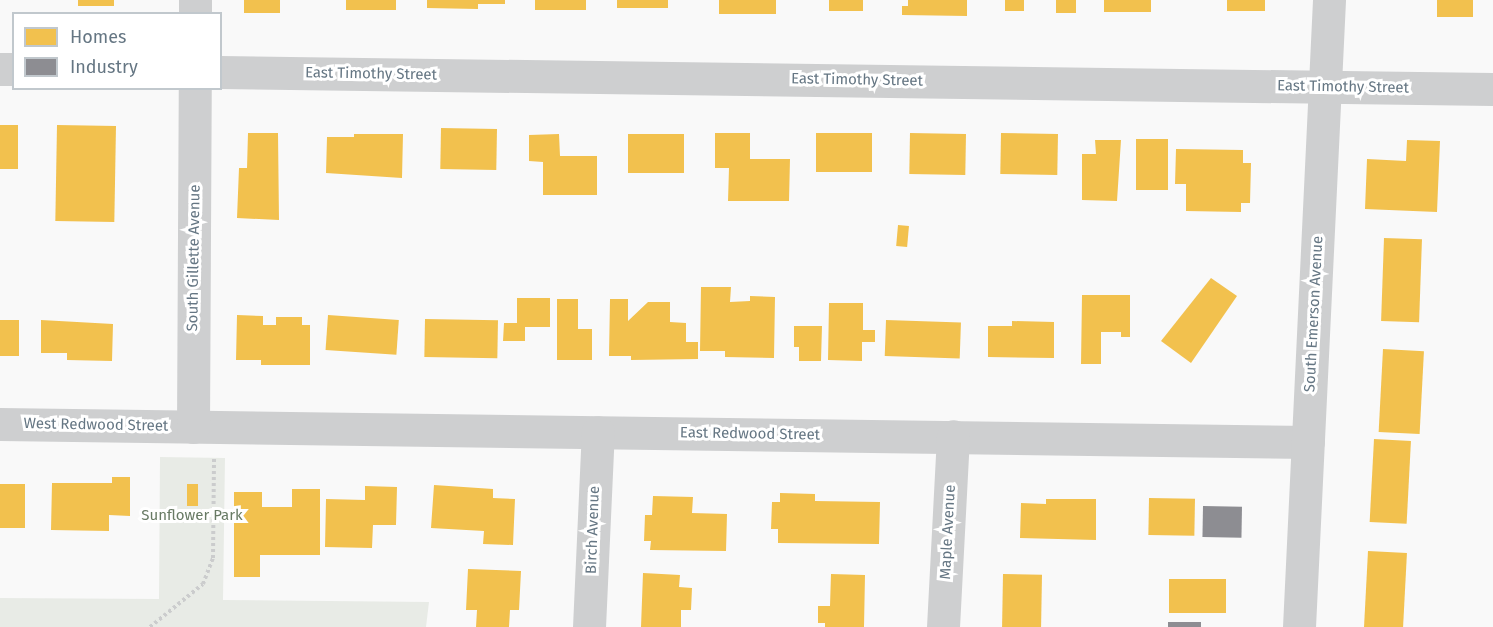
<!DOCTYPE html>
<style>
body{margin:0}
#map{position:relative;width:1493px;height:627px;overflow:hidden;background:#f9f9f9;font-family:"Fira Sans",sans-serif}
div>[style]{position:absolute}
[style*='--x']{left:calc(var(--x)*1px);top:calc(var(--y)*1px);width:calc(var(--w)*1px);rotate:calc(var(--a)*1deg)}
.green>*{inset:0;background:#e8ebe6}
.homes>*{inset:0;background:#f2c14e;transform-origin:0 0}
.industry>*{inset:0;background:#8d8d92;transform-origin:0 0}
.path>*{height:4px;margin-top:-2px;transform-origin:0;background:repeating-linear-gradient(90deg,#cbcccd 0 3px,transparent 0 6px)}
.minor>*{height:33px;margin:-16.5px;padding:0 16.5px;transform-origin:16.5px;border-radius:16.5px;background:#cecfd0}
span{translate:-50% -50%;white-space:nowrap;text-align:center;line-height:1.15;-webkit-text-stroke:6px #fff;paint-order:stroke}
.street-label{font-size:15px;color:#657683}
.park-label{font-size:15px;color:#687a64}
.legend{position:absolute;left:12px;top:12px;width:210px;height:78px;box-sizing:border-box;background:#fff;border:2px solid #c1c8cd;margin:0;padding:8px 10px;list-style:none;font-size:18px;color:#657683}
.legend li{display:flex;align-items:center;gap:12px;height:30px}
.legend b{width:30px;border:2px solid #c1c8cd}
</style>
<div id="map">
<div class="green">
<i style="clip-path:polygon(160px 457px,225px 458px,223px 600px,429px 602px,426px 627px,0 627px,0 598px,159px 599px)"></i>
</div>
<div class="homes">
<i style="left:78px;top:0;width:36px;height:6px"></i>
<i style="left:244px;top:0;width:36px;height:13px"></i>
<i style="left:346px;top:0;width:50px;height:10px"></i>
<i style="clip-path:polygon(427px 0,505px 0,505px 4px,478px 4px,478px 9px,427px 8px)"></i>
<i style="left:535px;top:0;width:51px;height:10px"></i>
<i style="left:617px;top:0;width:51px;height:8px"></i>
<i style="left:719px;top:0;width:57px;height:14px"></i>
<i style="left:829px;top:0;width:34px;height:11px"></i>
<i style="clip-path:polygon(908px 0,967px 0,967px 16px,902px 15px,902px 6px,908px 6px)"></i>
<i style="left:1005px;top:0;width:19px;height:11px"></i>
<i style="left:1056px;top:0;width:20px;height:13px"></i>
<i style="left:1104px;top:0;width:47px;height:12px"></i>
<i style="left:1227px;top:0;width:38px;height:11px"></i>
<i style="left:1437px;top:0;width:36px;height:17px"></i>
<i style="left:0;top:125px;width:18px;height:44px"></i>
<i style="left:57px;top:125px;width:59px;height:96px;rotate:1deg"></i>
<i style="left:441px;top:128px;width:56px;height:41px;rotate:1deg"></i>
<i style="clip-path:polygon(248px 133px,278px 133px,279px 220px,237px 218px,239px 168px,247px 168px)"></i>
<i style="clip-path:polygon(715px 133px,750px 133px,750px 159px,790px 159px,789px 201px,728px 201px,729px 168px,715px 168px)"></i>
<i style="left:816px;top:133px;width:56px;height:39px"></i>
<i style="left:910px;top:133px;width:56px;height:41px;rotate:1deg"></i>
<i style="left:1001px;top:133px;width:57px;height:41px;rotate:1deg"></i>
<i style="clip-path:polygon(354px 134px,403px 134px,402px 178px,326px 173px,327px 137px,354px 137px)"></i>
<i style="clip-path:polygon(559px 134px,560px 156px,597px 156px,597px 195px,543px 195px,543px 162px,529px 161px,529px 135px)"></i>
<i style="left:628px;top:134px;width:56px;height:39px"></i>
<i style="left:1136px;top:139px;width:32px;height:51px"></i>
<i style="clip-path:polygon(1095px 140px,1121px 140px,1117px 201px,1082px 200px,1082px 154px,1096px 154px)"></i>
<i style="clip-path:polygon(1407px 140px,1440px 141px,1437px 212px,1365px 209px,1367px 159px,1406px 161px)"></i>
<i style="clip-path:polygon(1176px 149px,1243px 150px,1243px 163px,1251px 163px,1250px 203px,1241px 203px,1241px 212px,1186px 211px,1186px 184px,1175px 184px)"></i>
<i style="left:898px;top:225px;width:11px;height:21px;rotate:5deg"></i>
<i style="left:1384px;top:238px;width:38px;height:83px;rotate:2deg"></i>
<i style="clip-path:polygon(1211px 278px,1237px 296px,1191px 363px,1161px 341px)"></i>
<i style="clip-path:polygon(701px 287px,731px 287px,730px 302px,750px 301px,750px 296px,775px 297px,774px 358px,725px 357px,725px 351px,700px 351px)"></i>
<i style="clip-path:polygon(1082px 295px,1130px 295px,1130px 337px,1121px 337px,1121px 332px,1101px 332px,1101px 364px,1081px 364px)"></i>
<i style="clip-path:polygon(517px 298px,550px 298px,550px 327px,525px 327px,525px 341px,503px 341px,504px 323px,517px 323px)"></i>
<i style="clip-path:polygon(557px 299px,578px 299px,578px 329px,592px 329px,592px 360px,557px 360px)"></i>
<i style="clip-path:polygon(610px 299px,628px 299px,628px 321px,648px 302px,670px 302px,670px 322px,686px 323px,686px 342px,698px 342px,698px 359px,631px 360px,631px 356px,609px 356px)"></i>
<i style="clip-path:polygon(829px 303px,863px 303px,863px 330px,875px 330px,875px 342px,862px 342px,862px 361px,828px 360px)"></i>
<i style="clip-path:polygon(237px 315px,263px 316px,263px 325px,276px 325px,276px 317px,302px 317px,302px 325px,310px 325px,310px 365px,261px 365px,261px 360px,236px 360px)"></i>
<i style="left:328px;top:315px;width:71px;height:35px;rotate:4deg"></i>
<i style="left:425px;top:319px;width:73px;height:38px;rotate:1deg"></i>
<i style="left:19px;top:320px;width:36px;height:19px;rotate:90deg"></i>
<i style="clip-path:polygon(41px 320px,113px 324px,112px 361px,67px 360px,67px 353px,41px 353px)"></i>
<i style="left:886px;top:320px;width:75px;height:36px;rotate:2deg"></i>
<i style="clip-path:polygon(1012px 321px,1054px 322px,1054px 358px,988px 357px,988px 326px,1012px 326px)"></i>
<i style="clip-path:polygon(794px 326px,822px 326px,821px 361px,799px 361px,799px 347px,794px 347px)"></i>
<i style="left:1383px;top:349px;width:41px;height:83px;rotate:3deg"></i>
<i style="left:1374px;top:439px;width:37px;height:83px;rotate:3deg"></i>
<i style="clip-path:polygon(112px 477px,130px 477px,130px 516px,109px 515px,109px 531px,51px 530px,52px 483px,112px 483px)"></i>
<i style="left:0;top:484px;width:25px;height:44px"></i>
<i style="left:187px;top:484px;width:11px;height:22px"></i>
<i style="clip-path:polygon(434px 485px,493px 489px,493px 498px,515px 499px,513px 545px,483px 544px,484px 531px,431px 528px)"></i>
<i style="clip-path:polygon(365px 486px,397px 487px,396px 525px,373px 525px,372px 548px,325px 547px,326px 499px,365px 500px)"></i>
<i style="clip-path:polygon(292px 489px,320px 489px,320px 555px,260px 555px,260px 577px,234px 577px,234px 492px,262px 492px,262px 507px,292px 507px)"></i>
<i style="clip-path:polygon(780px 493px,815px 494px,815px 501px,880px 502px,879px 544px,778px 543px,778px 529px,771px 529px,772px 502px,780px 502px)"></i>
<i style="clip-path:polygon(653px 496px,693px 497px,692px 513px,727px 514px,726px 551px,650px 550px,651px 541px,644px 541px,645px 515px,652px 515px)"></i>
<i style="left:1149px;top:498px;width:46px;height:37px;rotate:1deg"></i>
<i style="clip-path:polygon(1046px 499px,1096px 499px,1096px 540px,1020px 538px,1021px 503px,1046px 504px)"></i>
<i style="left:1368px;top:551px;width:39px;height:76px;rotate:3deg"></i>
<i style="clip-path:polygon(468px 569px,521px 571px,519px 610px,510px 610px,509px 627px,476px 627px,477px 610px,466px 610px)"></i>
<i style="clip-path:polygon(643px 573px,680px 575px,679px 587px,692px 588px,691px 610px,681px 610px,681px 627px,641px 627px)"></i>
<i style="clip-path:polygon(831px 574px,865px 575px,864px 627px,825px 627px,825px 623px,818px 623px,818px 606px,830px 606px)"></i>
<i style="left:1003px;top:574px;width:39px;height:53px;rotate:1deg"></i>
<i style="left:1169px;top:579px;width:57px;height:34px"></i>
</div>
<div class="industry">
<i style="left:1203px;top:506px;width:39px;height:31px;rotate:1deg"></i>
<i style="left:1168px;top:622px;width:33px;height:5px"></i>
</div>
<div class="path">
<i style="--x:150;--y:627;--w:68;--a:-39.1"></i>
<i style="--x:203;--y:584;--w:28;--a:-69"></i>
<i style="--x:213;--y:558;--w:102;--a:-89.4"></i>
</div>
<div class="minor">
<i style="--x:195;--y:0;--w:14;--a:90"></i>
<i style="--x:0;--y:69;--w:14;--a:0"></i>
<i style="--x:220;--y:72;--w:1273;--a:0.77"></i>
<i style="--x:0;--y:424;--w:1308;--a:0.79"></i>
<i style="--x:193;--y:427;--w:339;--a:-89.7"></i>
<i style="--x:589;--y:627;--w:195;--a:-87.4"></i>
<i style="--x:943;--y:627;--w:191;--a:-87"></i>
<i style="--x:1299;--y:627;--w:628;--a:-87.26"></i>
</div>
<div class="street-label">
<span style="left:371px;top:74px;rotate:1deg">East Timothy Street</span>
<span style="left:857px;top:80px;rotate:1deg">East Timothy Street</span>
<span style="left:1343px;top:87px;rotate:1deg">East Timothy Street</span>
<span style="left:194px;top:258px;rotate:-89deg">South Gillette Avenue</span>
<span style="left:1314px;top:314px;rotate:-87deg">South Emerson Avenue</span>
<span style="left:96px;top:425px;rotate:1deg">West Redwood Street</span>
<span style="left:750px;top:434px;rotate:1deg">East Redwood Street</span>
<span style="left:593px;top:530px;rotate:-88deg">Birch Avenue</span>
<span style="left:948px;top:532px;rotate:-87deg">Maple Avenue</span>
</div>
<div class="park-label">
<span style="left:192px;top:516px">Sunflower Park</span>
</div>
<ul class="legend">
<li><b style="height:16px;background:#f2c14e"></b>Homes</li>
<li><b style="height:16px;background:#8d8d92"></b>Industry</li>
</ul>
</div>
